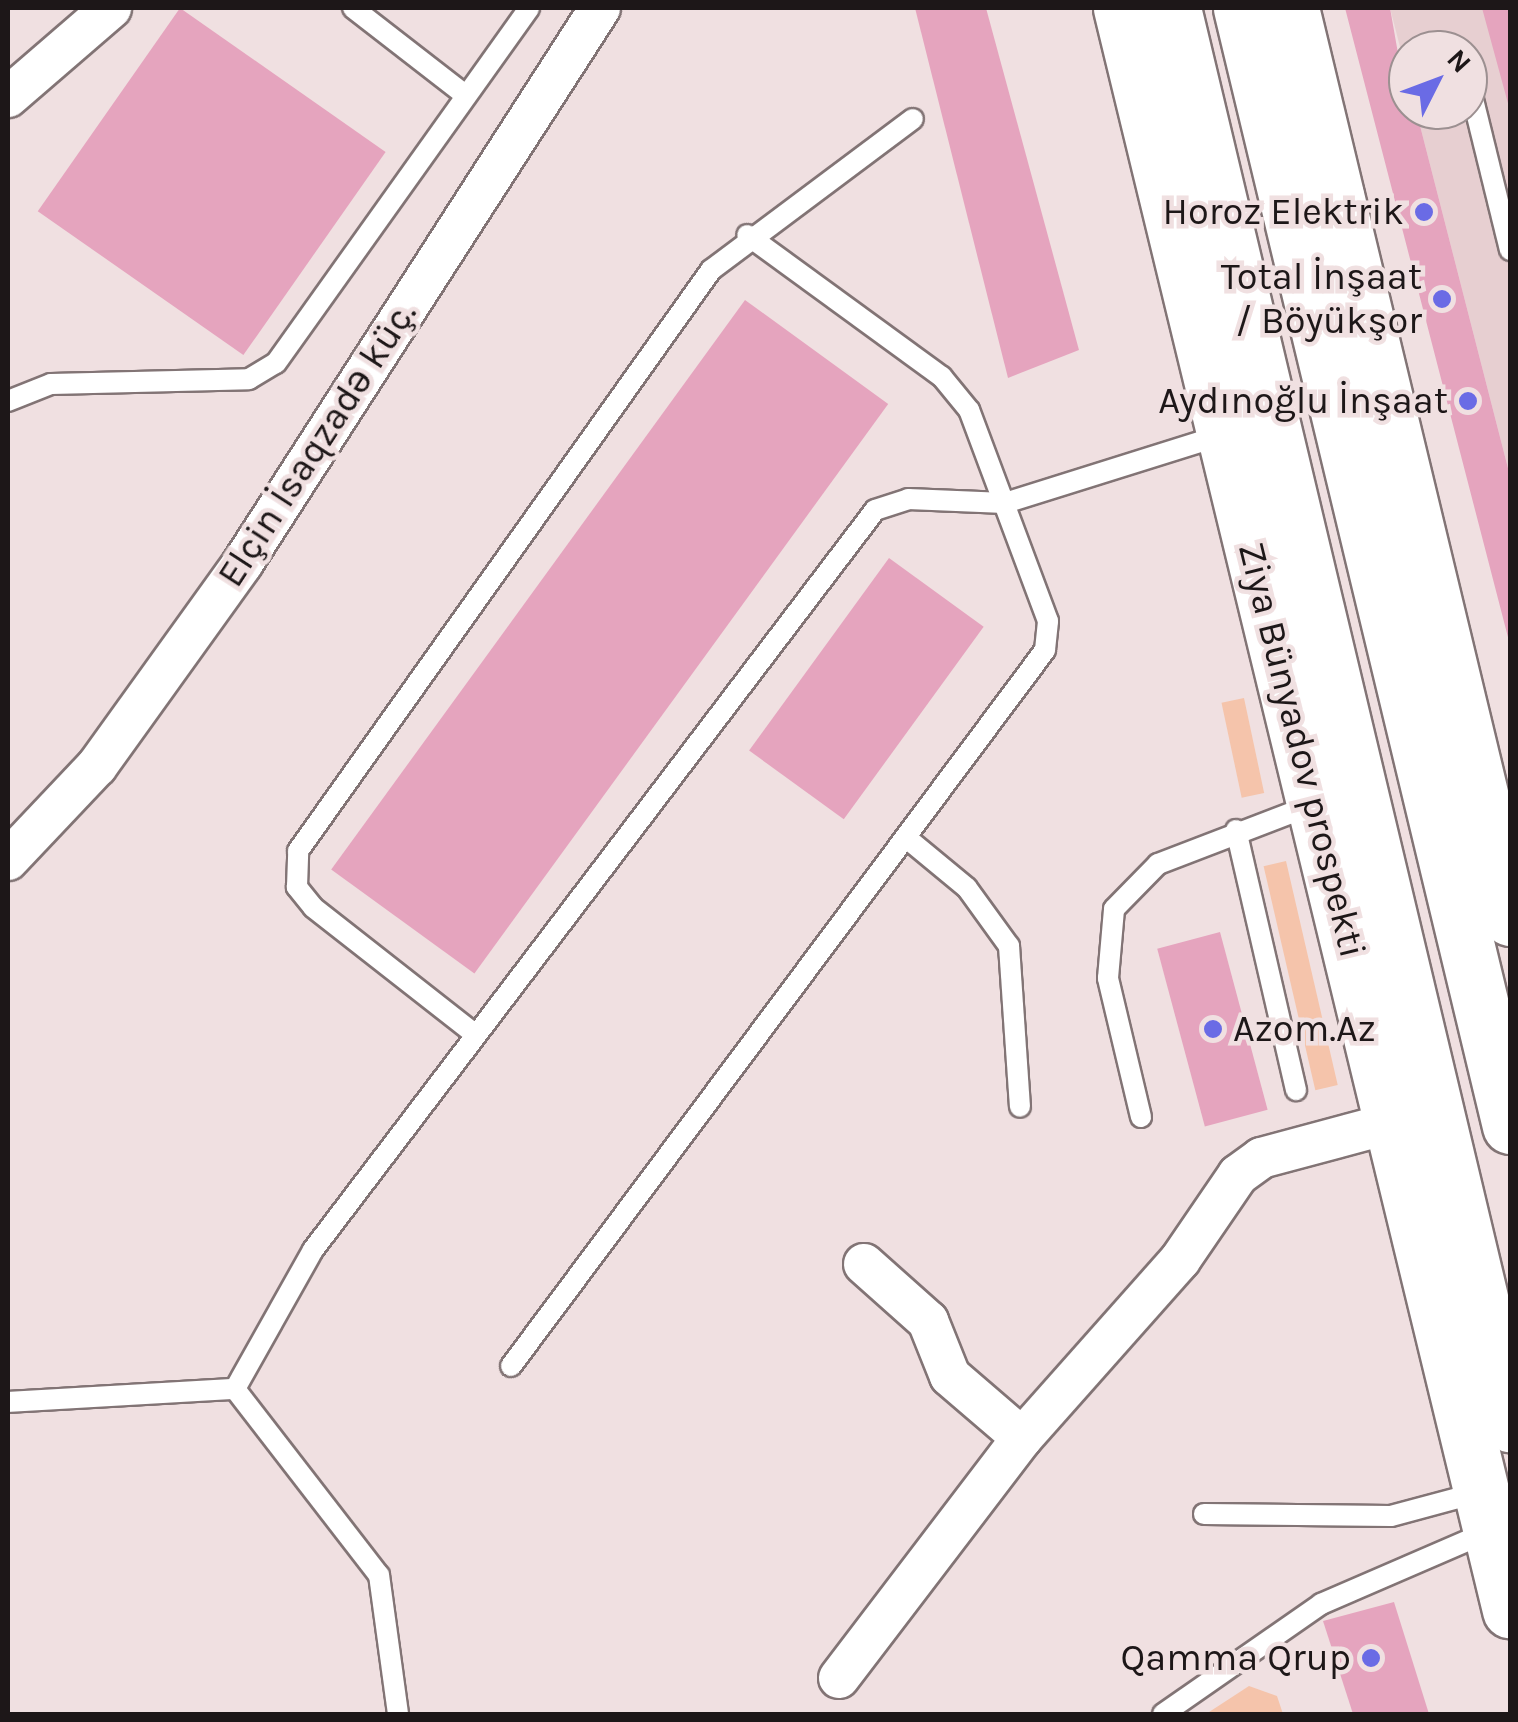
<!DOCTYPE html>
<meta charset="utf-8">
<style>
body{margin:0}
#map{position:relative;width:1518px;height:1722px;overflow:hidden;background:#f0e0e1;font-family:Karla,sans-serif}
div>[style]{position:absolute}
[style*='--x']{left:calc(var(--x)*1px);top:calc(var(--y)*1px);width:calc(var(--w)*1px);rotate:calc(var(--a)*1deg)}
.built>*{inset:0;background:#e7cfd1}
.green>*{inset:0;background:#f5c4ab;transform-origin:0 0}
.building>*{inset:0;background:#e5a4be;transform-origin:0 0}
.roads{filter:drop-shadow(2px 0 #827475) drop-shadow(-2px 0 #827475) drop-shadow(0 2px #827475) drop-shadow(0 -2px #827475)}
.lane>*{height:20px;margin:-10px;padding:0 10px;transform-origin:10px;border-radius:10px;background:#fff}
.street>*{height:40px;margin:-20px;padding:0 20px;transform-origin:20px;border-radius:20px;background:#fff}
.secondary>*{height:55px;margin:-27.5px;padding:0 27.5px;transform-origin:27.5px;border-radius:27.5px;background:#fff}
.primary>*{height:55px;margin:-27.5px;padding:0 27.5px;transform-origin:27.5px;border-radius:27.5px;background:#fff}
.dots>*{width:28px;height:28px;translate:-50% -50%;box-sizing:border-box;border:5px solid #f0e0e1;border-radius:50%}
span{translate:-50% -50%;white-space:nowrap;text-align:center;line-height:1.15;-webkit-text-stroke:9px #f0e0e1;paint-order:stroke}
.poi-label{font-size:38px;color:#1d1718}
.right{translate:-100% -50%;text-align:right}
.left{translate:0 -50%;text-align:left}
.street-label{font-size:38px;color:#1d1718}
.frame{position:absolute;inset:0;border:10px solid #1d1718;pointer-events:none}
.north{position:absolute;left:1388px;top:30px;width:100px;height:100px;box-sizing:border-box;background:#f0e0e1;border:2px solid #9c9091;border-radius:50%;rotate:48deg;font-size:28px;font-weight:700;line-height:40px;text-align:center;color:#1d1718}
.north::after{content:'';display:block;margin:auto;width:35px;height:45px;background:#6a6be5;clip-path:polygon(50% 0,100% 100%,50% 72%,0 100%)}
</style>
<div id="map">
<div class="built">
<i style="clip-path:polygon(1390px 8px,1510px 8px,1510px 476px,1416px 110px,1468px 110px,1468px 50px,1408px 50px,1408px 78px)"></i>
</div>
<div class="green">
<i style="left:1244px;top:698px;width:97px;height:23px;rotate:78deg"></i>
<i style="left:1286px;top:861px;width:230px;height:23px;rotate:77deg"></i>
<i style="clip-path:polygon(1249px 1686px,1277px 1696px,1283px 1714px,1206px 1714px)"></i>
</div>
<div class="building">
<i style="left:180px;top:8px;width:251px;height:248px;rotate:35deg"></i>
<i style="clip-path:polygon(915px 8px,986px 8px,1079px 350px,1008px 378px)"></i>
<i style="clip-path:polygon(1345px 8px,1390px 8px,1408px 110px,1416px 110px,1510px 476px,1510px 645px)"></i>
<i style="clip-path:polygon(1482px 8px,1510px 8px,1510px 106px,1509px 107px)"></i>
<i style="left:745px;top:300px;width:177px;height:704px;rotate:36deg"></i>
<i style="left:889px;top:558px;width:117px;height:238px;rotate:36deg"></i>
<i style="left:1220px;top:932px;width:184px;height:65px;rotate:75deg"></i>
<i style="clip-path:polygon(1394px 1602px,1429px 1714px,1353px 1714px,1323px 1621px)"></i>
</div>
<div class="roads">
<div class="lane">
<i style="--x:353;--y:8;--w:142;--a:37.8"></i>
<i style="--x:1468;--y:79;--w:176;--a:76.2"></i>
<i style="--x:8;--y:401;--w:46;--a:-21.6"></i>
<i style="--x:51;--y:384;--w:198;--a:-1.4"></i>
<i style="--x:249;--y:379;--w:31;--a:-31"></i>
<i style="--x:276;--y:363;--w:436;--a:-54.5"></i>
<i style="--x:1236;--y:830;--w:267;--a:77"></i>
<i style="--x:909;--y:840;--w:75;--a:39.6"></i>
<i style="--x:967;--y:888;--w:72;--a:54.1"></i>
<i style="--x:1009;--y:946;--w:161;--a:86.1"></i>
<i style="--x:476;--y:1035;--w:207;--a:-141.9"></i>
<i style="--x:313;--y:907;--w:26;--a:-129"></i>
<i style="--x:297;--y:887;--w:36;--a:-88"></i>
<i style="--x:298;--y:851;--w:713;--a:-54.59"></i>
<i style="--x:711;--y:270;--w:252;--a:-36.8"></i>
<i style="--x:1141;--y:1117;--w:143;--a:-103.4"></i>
<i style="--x:1108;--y:978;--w:69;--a:-85"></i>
<i style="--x:1114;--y:909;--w:63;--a:-45.6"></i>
<i style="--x:1158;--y:864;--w:167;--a:-21"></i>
<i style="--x:511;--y:1366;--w:893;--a:-53.28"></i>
<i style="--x:1045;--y:650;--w:29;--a:-84"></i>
<i style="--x:1048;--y:621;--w:225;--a:-110.5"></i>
<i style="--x:969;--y:410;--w:43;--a:-129.3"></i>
<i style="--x:942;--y:377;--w:241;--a:-143.9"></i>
<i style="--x:235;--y:1389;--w:159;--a:-60.7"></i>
<i style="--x:313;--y:1250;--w:929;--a:-52.78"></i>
<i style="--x:875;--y:510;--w:35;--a:-18"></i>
<i style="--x:908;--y:499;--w:97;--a:2.4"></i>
<i style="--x:1005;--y:503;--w:227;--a:-17.4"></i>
<i style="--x:8;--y:1402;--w:227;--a:-3.3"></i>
<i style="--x:235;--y:1389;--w:235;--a:52.3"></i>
<i style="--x:379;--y:1575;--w:140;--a:82.2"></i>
<i style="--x:1204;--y:1514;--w:187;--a:0.6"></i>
<i style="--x:1391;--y:1516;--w:92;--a:-15.1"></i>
<i style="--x:1163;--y:1714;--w:193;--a:-34.8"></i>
<i style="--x:1321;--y:1604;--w:184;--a:-23.4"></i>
</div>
<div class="street">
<i style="--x:8;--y:97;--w:136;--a:-40.8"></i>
<i style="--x:8;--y:860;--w:129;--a:-46.6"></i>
<i style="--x:97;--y:766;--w:249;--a:-54.3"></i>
<i style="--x:242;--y:564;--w:661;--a:-57.22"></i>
<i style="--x:864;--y:1264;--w:86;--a:41.7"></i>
<i style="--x:928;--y:1321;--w:59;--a:68.2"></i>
<i style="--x:950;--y:1376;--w:95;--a:40.7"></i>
<i style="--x:839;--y:1678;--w:302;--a:-52.7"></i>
<i style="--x:1022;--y:1438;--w:238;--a:-48.4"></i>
<i style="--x:1180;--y:1260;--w:103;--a:-55.7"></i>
<i style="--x:1238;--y:1175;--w:29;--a:-36"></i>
<i style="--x:1261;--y:1158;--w:136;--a:-15"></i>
</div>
<div class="secondary">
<i style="--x:1121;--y:8;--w:1649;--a:76.35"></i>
<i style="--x:1291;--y:8;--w:936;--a:76.47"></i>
</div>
<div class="primary">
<i style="--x:1173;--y:8;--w:1456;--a:76.61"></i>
<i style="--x:1241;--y:8;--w:1150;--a:76.47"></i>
<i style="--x:1336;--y:196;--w:161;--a:82.5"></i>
<i style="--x:1263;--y:520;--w:144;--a:82.8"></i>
</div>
</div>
<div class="dots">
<i style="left:1424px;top:212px;background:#6a6be5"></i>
<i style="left:1442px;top:299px;background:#6a6be5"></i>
<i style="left:1468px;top:401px;background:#6a6be5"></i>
<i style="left:1213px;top:1029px;background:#6a6be5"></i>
<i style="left:1371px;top:1658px;background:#6a6be5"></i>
</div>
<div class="poi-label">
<span class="right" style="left:1404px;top:212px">Horoz Elektrik</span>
<span class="right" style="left:1422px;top:299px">Total İnşaat<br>/ Böyükşor</span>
<span class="right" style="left:1448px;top:401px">Aydınoğlu İnşaat</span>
<span class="left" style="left:1233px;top:1029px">Azom.Az</span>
<span class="right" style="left:1351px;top:1658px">Qamma Qrup</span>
</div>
<div class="street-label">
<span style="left:317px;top:444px;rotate:-57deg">Elçin İsaqzadə küç.</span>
<span style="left:1302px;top:750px;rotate:76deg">Ziya Bünyadov prospekti</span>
</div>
<div class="frame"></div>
<div class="north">N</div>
</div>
